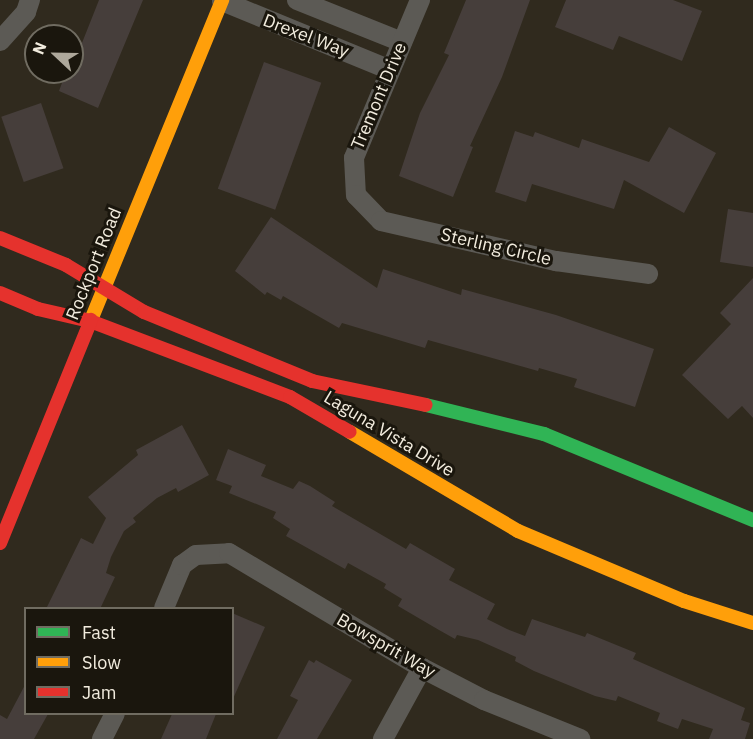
<!DOCTYPE html>
<style>
body{margin:0}
#map{position:relative;width:753px;height:739px;overflow:hidden;background:#302a1e;font-family:"IBM Plex Sans",sans-serif}
div>[style]{position:absolute}
[style*='--x']{left:calc(var(--x)*1px);top:calc(var(--y)*1px);width:calc(var(--w)*1px);rotate:calc(var(--a)*1deg)}
.building>*{inset:0;background:#463e3b;transform-origin:0 0}
.street>*{height:20px;margin:-10px;padding:0 10px;transform-origin:10px;border-radius:10px;background:#5c5a55}
.fast>*{height:14px;margin:-7px;padding:0 7px;transform-origin:7px;border-radius:7px;background:#30b455}
.slow>*{height:14px;margin:-7px;padding:0 7px;transform-origin:7px;border-radius:7px;background:#ff9f0a}
.jam>*{height:14px;margin:-7px;padding:0 7px;transform-origin:7px;border-radius:7px;background:#e5322d}
span{translate:-50% -50%;white-space:nowrap;text-align:center;line-height:1.15;-webkit-text-stroke:6px #1a160d;paint-order:stroke}
.street-label{font-size:18px;color:#f2ecde}
.legend{position:absolute;left:24px;top:607px;width:210px;height:108px;box-sizing:border-box;background:#1a160d;border:2px solid #706c61;margin:0;padding:8px 10px;list-style:none;font-size:18px;color:#f2ecde}
.legend li{display:flex;align-items:center;gap:12px;height:30px}
.legend b{width:30px;border:2px solid #706c61}
.north{position:absolute;left:24px;top:24px;width:60px;height:60px;box-sizing:border-box;background:#1a160d;border:2px solid #706c61;border-radius:50%;rotate:292deg;font-size:16px;font-weight:700;line-height:24px;text-align:center;color:#f2ecde}
.north::after{content:'';display:block;margin:auto;width:21px;height:27px;background:#aea89b;clip-path:polygon(50% 0,100% 100%,50% 72%,0 100%)}
</style>
<div id="map">
<div class="building">
<i style="clip-path:polygon(99px 0,143px 0,98px 108px,59px 91px,66px 72px,72px 72px,72px 50px,78px 53px)"></i>
<i style="clip-path:polygon(466px 0,530px 0,502px 77px,470px 146px,473px 147px,453px 197px,399px 176px,420px 113px,449px 55px,444px 53px)"></i>
<i style="clip-path:polygon(566px 0,673px 0,702px 11px,682px 61px,619px 36px,613px 50px,555px 27px)"></i>
<i style="left:264px;top:62px;width:61px;height:135px;rotate:20deg"></i>
<i style="left:41px;top:103px;width:69px;height:42px;rotate:71deg"></i>
<i style="clip-path:polygon(669px 127px,716px 153px,684px 213px,624px 180px,614px 209px,532px 184px,526px 202px,495px 192px,515px 131px,533px 137px,535px 132px,579px 148px,582px 139px,649px 162px)"></i>
<i style="clip-path:polygon(728px 209px,753px 213px,753px 267px,720px 262px)"></i>
<i style="clip-path:polygon(271px 217px,377px 288px,383px 269px,461px 295px,462px 289px,556px 315px,654px 349px,635px 407px,574px 387px,577px 379px,539px 368px,538px 371px,428px 340px,425px 348px,342px 323px,339px 328px,283px 296px,281px 300px,267px 292px,265px 295px,235px 271px)"></i>
<i style="clip-path:polygon(753px 278px,753px 418px,742px 406px,728px 419px,682px 375px,731px 324px,720px 313px)"></i>
<i style="clip-path:polygon(182px 425px,209px 475px,178px 492px,176px 488px,157px 498px,133px 518px,136px 522px,124px 531px,111px 557px,106px 573px,115px 577px,100px 609px,46px 609px,81px 538px,93px 544px,106px 518px,88px 497px,138px 455px,136px 450px)"></i>
<i style="clip-path:polygon(228px 449px,266px 465px,261px 476px,293px 489px,299px 481px,310px 486px,335px 502px,332px 506px,406px 549px,410px 543px,455px 569px,449px 580px,495px 604px,487px 619px,507px 629px,525px 636px,532px 619px,585px 637px,587px 633px,636px 653px,633px 659px,745px 708px,741px 720px,750px 723px,745px 739px,709px 739px,713px 729px,682px 719px,678px 729px,657px 721px,660px 713px,618px 696px,616px 701px,595px 696px,534px 671px,515px 661px,516px 657px,478px 640px,457px 635px,455px 639px,439px 630px,398px 606px,402px 599px,384px 588px,386px 584px,348px 563px,345px 569px,286px 536px,290px 529px,273px 518px,276px 512px,229px 493px,232px 486px,216px 480px)"></i>
<i style="clip-path:polygon(232px 613px,265px 627px,232px 701px)"></i>
<i style="clip-path:polygon(309px 660px,314px 663px,316px 660px,352px 680px,317px 739px,277px 739px,298px 700px,290px 696px)"></i>
<i style="clip-path:polygon(26px 683px,26px 714px,48px 714px,34px 739px,0 739px,0 715px,7px 719px)"></i>
<i style="clip-path:polygon(172px 714px,216px 714px,206px 739px,161px 739px)"></i>
</div>
<div class="street">
<i style="--x:297;--y:0;--w:113;--a:21.8"></i>
<i style="--x:420;--y:0;--w:171;--a:112.7"></i>
<i style="--x:354;--y:158;--w:37;--a:87"></i>
<i style="--x:356;--y:195;--w:36;--a:46"></i>
<i style="--x:381;--y:221;--w:180;--a:12.9"></i>
<i style="--x:556;--y:261;--w:93;--a:8"></i>
<i style="--x:222;--y:1;--w:182;--a:22.3"></i>
<i style="--x:0;--y:41;--w:39;--a:-48"></i>
<i style="--x:26;--y:12;--w:13;--a:-72"></i>
<i style="--x:164;--y:608;--w:47;--a:-67.3"></i>
<i style="--x:182;--y:565;--w:17;--a:-36"></i>
<i style="--x:196;--y:555;--w:33;--a:-3"></i>
<i style="--x:229;--y:553;--w:225;--a:30.8"></i>
<i style="--x:422;--y:668;--w:70;--a:27.3"></i>
<i style="--x:484;--y:700;--w:104;--a:22.1"></i>
<i style="--x:102;--y:739;--w:28;--a:-63"></i>
<i style="--x:383;--y:739;--w:81;--a:-61.2"></i>
</div>
<div class="fast">
<i style="--x:426;--y:405;--w:122;--a:13.8"></i>
<i style="--x:544;--y:434;--w:226;--a:22.4"></i>
</div>
<div class="slow">
<i style="--x:91;--y:320;--w:346;--a:-67.7"></i>
<i style="--x:350;--y:432;--w:195;--a:30.5"></i>
<i style="--x:518;--y:531;--w:180;--a:22.9"></i>
<i style="--x:684;--y:601;--w:72;--a:17.7"></i>
</div>
<div class="jam">
<i style="--x:0;--y:238;--w:71;--a:22.2"></i>
<i style="--x:66;--y:265;--w:91;--a:31.1"></i>
<i style="--x:144;--y:312;--w:182;--a:22.3"></i>
<i style="--x:312;--y:381;--w:116;--a:11.9"></i>
<i style="--x:0;--y:293;--w:41;--a:22.8"></i>
<i style="--x:38;--y:309;--w:53;--a:13"></i>
<i style="--x:90;--y:321;--w:214;--a:20.8"></i>
<i style="--x:290;--y:397;--w:69;--a:30.3"></i>
<i style="--x:0;--y:543;--w:241;--a:-67.8"></i>
</div>
<div class="street-label">
<span style="left:306px;top:36px;rotate:21deg">Drexel Way</span>
<span style="left:379px;top:96px;rotate:-67deg">Tremont Drive</span>
<span style="left:496px;top:247px;rotate:13deg">Sterling Circle</span>
<span style="left:94px;top:264px;rotate:-68deg">Rockport Road</span>
<span style="left:389px;top:434px;rotate:31deg">Laguna Vista Drive</span>
<span style="left:386px;top:646px;rotate:30deg">Bowsprit Way</span>
</div>
<ul class="legend">
<li><b style="height:8px;background:#30b455"></b>Fast</li>
<li><b style="height:8px;background:#ff9f0a"></b>Slow</li>
<li><b style="height:8px;background:#e5322d"></b>Jam</li>
</ul>
<div class="north">N</div>
</div>
